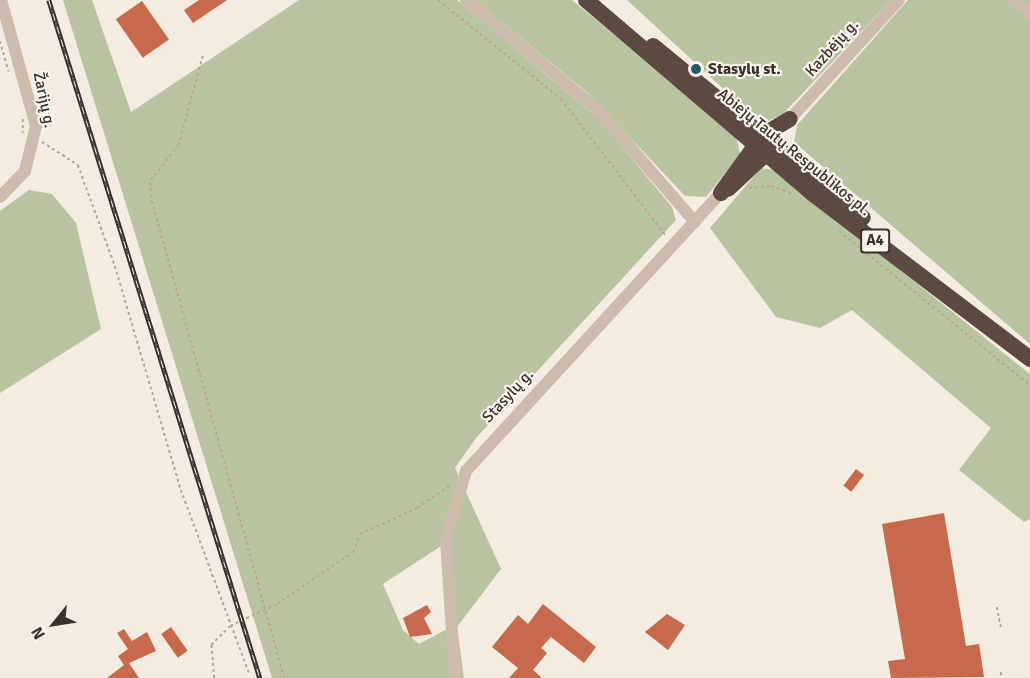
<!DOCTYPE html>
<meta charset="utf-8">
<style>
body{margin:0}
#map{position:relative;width:1030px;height:678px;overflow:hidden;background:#f4ebe1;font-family:Signika,sans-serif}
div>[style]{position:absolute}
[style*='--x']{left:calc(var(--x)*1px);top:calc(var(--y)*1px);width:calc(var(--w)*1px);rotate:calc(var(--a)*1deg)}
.green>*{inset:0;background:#b8c4a0}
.building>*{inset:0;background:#c8694b;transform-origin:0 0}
.path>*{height:1.5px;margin-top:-0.75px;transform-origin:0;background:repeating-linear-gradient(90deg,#b9a596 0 3px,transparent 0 6px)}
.minor>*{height:12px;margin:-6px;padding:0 6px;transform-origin:6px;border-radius:6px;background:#cdbbac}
.highway>*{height:16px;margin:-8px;padding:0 8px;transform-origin:8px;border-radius:8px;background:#5c4a42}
.rail>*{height:4.5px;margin-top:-2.25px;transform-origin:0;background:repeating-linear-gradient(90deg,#fbf5ee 0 7px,#3b302b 0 14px);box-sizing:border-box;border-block:2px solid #3b302b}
.dots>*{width:16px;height:16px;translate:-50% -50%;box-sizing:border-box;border:3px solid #fbf5ee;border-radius:50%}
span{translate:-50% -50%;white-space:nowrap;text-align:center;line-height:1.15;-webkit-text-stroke:4.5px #fbf5ee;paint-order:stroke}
.shield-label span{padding:2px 4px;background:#fbf5ee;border:2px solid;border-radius:4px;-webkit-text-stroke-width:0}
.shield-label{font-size:15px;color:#3b302b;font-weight:700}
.street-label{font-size:16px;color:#3b302b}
.poi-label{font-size:16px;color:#3b302b;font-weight:700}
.left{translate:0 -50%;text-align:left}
.north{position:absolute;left:24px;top:594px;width:60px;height:60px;-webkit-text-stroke:4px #fbf5ee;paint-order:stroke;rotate:240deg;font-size:16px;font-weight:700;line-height:24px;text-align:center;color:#3b302b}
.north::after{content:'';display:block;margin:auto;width:21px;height:27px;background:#3b302b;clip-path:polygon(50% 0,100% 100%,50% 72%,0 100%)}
</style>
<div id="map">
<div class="green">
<i style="clip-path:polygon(evenodd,63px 0,92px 0,131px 112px,299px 0,457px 0,598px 118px,672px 207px,676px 220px,476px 438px,455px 468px,501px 569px,457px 627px,464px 678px,272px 678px,63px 0,441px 546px,447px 629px,419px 644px,403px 630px,383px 584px,441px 546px)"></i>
<i style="clip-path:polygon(475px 0,572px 0,736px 135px,740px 154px,706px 197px,685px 196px,589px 94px)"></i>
<i style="clip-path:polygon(627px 0,891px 0,783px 114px,766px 122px,755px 118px)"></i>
<i style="clip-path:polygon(908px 0,1030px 0,1030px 344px,794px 142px,797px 125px)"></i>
<i style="clip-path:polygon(761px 168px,775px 170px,1030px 374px,1030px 519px,1024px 522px,959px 470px,991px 428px,852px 310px,820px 328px,776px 317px,710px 228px)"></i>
<i style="clip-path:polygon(29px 190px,52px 194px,76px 223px,101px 329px,0 393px,0 211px)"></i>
</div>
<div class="building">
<i style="clip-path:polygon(199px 0,227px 0,193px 23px,184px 10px)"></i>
<i style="left:142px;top:1px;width:47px;height:32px;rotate:55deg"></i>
<i style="left:856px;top:469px;width:10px;height:21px;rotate:37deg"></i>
<i style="clip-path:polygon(944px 513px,966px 646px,979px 644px,984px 677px,891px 678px,888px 661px,905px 659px,882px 524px)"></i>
<i style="clip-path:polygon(543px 604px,596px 647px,584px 663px,551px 637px,541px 648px,547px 653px,533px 670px,542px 678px,509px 678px,518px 668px,492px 647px,518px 615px,528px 624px)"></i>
<i style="clip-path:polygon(427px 605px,431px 612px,424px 618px,432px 634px,410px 637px,403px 618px)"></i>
<i style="clip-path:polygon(667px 614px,685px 625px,668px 650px,645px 632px)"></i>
<i style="left:171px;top:627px;width:29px;height:12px;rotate:55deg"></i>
<i style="clip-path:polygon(124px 629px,132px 641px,147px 632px,156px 651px,129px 663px,139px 678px,107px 678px,124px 665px,118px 656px,128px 649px,117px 633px)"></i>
</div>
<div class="path">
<i style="--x:438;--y:0;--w:158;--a:38.8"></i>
<i style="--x:561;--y:99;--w:173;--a:52.5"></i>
<i style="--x:0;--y:41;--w:32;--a:74"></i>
<i style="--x:203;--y:56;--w:92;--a:105.1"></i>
<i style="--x:179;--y:145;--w:47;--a:128.1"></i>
<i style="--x:150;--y:182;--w:19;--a:84"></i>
<i style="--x:152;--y:201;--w:495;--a:74.5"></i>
<i style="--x:23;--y:119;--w:14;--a:90"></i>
<i style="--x:42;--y:142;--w:43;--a:32.6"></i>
<i style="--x:78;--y:165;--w:108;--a:69.9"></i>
<i style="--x:115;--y:266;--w:234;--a:73.6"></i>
<i style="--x:181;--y:490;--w:195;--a:69.6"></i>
<i style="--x:749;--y:188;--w:22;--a:-5"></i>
<i style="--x:771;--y:186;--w:23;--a:20"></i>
<i style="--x:839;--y:231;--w:245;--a:38.9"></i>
<i style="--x:997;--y:607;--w:21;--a:79"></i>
<i style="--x:1001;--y:672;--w:6;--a:81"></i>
<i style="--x:214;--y:678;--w:33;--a:-95"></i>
<i style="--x:211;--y:645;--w:27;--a:-45"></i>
<i style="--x:230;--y:626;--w:52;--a:-25.1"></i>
<i style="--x:277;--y:604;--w:92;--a:-34.4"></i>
<i style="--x:353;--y:552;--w:19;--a:-69"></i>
<i style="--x:360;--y:534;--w:63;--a:-24.5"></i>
<i style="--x:417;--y:508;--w:42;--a:-34.4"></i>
</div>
<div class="minor">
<i style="--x:466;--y:0;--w:172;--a:39.8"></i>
<i style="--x:598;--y:110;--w:148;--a:49.1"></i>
<i style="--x:1014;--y:0;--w:21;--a:41"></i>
<i style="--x:790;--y:119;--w:161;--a:-47.5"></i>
<i style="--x:0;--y:197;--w:36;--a:-46"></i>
<i style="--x:25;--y:171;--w:46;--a:-76.3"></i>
<i style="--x:36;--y:126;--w:131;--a:-105.5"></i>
<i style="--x:455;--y:678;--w:139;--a:-93.7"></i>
<i style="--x:446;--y:539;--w:71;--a:-73.6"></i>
<i style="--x:466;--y:471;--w:377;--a:-47.5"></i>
</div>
<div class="highway">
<i style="--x:586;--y:0;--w:299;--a:40.5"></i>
<i style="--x:813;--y:194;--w:273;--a:37.2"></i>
<i style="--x:653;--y:46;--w:271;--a:39.3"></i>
<i style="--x:728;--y:189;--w:60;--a:-43"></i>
<i style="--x:721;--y:193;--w:72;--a:-54.1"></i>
<i style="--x:763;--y:135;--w:31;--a:-31"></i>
</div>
<div class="rail">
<i style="--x:49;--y:0;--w:710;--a:72.71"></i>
</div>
<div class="dots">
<i style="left:696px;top:69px;background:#1f5a5e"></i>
</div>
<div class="shield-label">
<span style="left:875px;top:241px">A4</span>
</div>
<div class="street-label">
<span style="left:832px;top:48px;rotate:-48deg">Kazbėjų g.</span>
<span style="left:44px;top:100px;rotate:78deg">Žarijų g.</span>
<span style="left:794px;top:152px;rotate:39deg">Abiejų Tautų Respublikos pl.</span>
<span style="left:508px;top:396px;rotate:-47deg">Stasylų g.</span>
</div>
<div class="poi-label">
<span class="left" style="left:708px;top:69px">Stasylų st.</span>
</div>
<div class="north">N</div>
</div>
